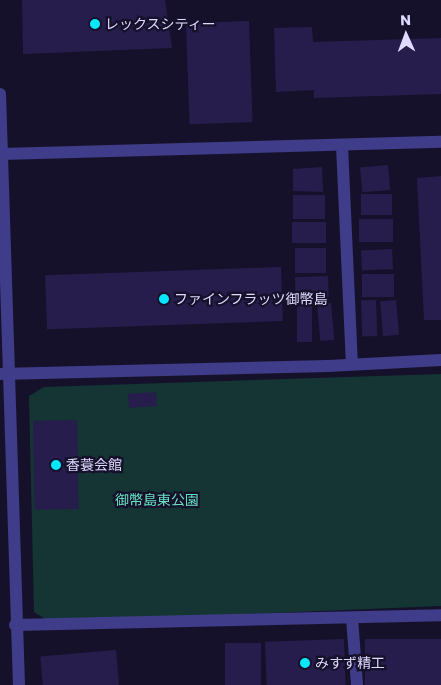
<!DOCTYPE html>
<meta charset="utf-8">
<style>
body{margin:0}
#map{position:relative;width:441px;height:685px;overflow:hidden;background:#16112b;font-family:Poppins,"Noto Sans JP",sans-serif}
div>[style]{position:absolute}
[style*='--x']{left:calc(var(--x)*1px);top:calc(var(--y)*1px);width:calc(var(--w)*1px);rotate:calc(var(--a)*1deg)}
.green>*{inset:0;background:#143534}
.building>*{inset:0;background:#271d4c;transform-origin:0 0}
.minor>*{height:12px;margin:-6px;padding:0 6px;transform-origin:6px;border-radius:6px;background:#3f3d8a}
.dots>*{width:14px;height:14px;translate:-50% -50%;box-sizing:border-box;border:2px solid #16112b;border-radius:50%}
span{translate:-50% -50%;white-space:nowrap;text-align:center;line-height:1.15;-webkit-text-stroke:4.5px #16112b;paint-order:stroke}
.poi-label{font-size:14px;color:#dfdbff}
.left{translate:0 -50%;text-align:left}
.park-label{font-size:14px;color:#66e1c1}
.north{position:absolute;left:381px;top:10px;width:50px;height:50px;-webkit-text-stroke:4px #16112b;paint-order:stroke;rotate:358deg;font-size:14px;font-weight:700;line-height:20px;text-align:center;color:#dfdbff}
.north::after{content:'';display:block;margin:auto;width:18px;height:22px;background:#dfdbff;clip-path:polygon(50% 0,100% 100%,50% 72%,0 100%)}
</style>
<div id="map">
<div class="green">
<i style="clip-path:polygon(441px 374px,441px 606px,50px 622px,34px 612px,29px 396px,44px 387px)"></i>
</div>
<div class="building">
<i style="clip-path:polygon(22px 0,165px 0,172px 48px,23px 54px)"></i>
<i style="left:249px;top:21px;width:101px;height:63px;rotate:88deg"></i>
<i style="clip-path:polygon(312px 27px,313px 42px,441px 38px,441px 94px,314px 98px,314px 90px,276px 92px,274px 28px)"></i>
<i style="left:388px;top:165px;width:25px;height:28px;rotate:85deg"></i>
<i style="clip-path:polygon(322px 167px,323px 192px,293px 191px,293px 169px)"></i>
<i style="clip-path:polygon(441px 176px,441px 320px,424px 320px,417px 178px)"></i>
<i style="left:392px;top:194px;width:21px;height:31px;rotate:90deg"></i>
<i style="left:325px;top:195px;width:24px;height:32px;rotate:90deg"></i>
<i style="left:393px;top:219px;width:23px;height:34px;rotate:90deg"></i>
<i style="left:326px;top:222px;width:21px;height:34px;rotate:90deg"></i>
<i style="left:295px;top:248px;width:31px;height:25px"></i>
<i style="left:392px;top:249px;width:20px;height:31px;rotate:87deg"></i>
<i style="left:281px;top:267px;width:54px;height:236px;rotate:88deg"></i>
<i style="left:362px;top:274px;width:32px;height:23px"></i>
<i style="left:328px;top:276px;width:23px;height:33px;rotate:88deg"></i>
<i style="left:376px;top:300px;width:36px;height:15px;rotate:88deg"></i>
<i style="left:396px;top:300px;width:35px;height:16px;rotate:85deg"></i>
<i style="left:331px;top:303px;width:37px;height:14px;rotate:85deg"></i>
<i style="left:297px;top:306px;width:15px;height:36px"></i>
<i style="left:156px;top:392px;width:14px;height:28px;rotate:86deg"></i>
<i style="left:77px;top:420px;width:89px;height:44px;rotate:89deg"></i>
<i style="left:344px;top:639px;width:46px;height:79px;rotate:88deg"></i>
<i style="left:441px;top:639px;width:46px;height:76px;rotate:90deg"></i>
<i style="left:261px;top:643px;width:42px;height:36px;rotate:90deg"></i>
<i style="left:116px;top:650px;width:35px;height:76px;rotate:85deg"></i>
</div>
<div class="minor">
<i style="--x:0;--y:94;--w:591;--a:88.16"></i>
<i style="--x:342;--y:146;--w:218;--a:87.4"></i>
<i style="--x:2;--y:154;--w:439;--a:-1.6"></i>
<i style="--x:0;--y:374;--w:328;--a:-1.4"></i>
<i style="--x:328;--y:366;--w:113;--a:-3"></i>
<i style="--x:352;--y:618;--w:67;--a:85.7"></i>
<i style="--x:15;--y:625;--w:426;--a:-1.3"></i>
</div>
<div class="dots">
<i style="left:95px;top:24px;background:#08e6fe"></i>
<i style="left:164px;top:299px;background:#08e6fe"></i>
<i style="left:56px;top:465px;background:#08e6fe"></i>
<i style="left:305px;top:663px;background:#08e6fe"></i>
</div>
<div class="poi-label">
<span class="left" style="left:105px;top:24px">レックスシティー</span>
<span class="left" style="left:174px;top:299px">ファインフラッツ御幣島</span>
<span class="left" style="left:66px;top:465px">香蓑会館</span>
<span class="left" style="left:315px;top:663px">みすず精工</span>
</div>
<div class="park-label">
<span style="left:157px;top:500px">御幣島東公園</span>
</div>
<div class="north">N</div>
</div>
